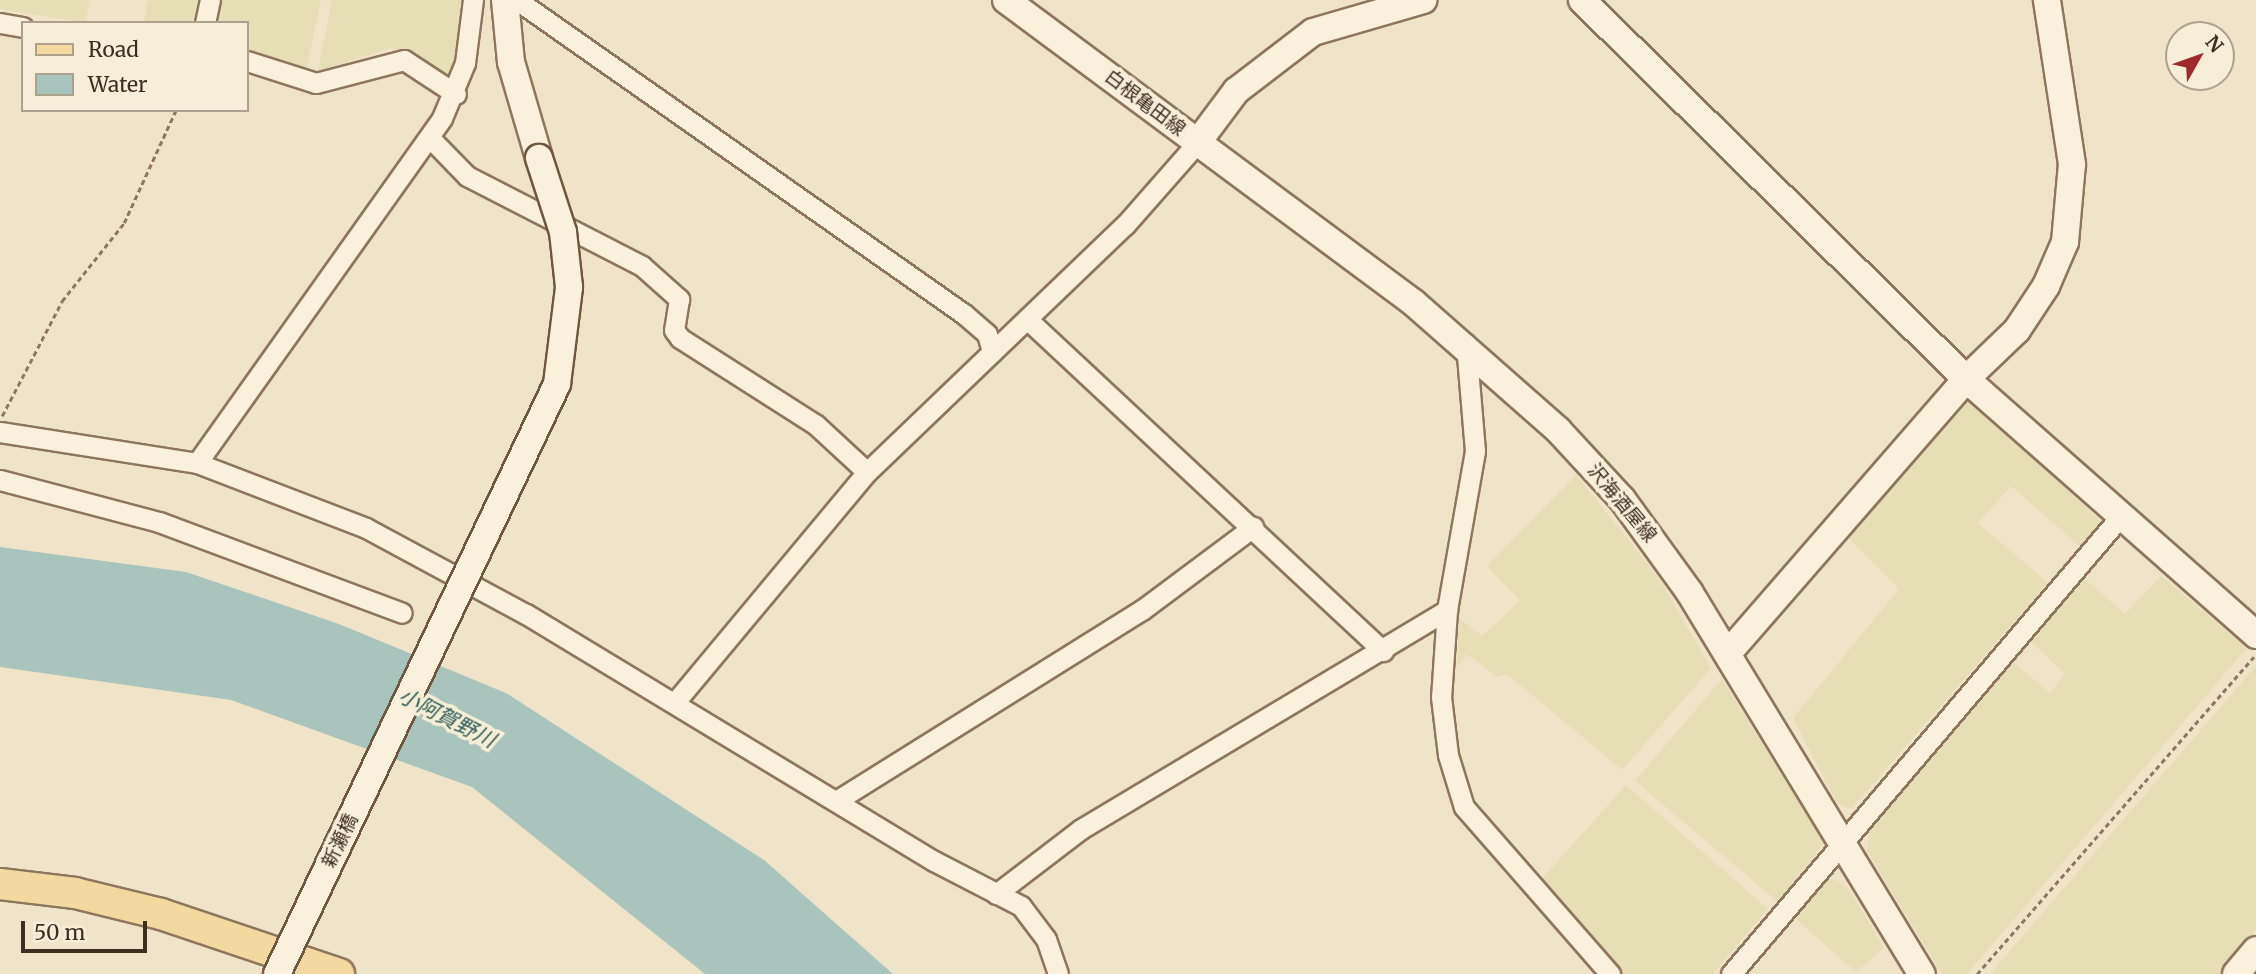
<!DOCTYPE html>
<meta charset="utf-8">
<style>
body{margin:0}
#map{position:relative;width:2256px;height:974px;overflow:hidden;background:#f0e4c8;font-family:Merriweather,"Noto Sans JP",serif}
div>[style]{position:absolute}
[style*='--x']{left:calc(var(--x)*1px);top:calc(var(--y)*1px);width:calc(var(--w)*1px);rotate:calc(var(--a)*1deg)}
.farmland>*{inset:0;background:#e6deb5}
.water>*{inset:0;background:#a9c4bc}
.path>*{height:2.5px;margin-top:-1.25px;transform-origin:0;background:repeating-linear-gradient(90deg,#8d765c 0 5px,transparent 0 8.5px)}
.roads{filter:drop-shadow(2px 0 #8d765c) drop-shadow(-2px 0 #8d765c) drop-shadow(0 2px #8d765c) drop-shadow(0 -2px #8d765c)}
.street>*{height:19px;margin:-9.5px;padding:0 9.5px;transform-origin:9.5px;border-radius:9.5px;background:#faf1dc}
.secondary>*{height:26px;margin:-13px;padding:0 13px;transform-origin:13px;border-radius:13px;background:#faf1dc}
.primary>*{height:30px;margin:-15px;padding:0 15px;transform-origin:15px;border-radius:15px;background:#f3d9a0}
.bridges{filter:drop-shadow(2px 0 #6f573f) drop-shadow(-2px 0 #6f573f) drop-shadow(0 2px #6f573f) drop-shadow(0 -2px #6f573f)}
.secondary-bridge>*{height:26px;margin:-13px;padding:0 13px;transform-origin:13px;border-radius:13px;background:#faf1dc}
span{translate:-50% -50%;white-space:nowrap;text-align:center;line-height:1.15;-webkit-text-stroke:7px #f7eed8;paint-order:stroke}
.street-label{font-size:19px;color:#3d2e20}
.water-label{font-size:21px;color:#2f5d5a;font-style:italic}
.legend{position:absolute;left:21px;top:21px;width:228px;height:91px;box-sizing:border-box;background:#f7eed8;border:2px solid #ada18e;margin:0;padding:9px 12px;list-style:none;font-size:21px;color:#3d2e20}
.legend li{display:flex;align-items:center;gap:14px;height:35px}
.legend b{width:35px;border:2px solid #ada18e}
.north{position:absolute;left:2165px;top:21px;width:70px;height:70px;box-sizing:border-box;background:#f7eed8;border:2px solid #ada18e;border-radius:50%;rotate:50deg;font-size:19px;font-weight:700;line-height:28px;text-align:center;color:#3d2e20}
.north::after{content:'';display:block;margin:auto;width:24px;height:32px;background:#9e2a2b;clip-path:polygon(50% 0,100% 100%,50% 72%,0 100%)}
.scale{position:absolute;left:21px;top:921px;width:126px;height:32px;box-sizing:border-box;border:4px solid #3d2e20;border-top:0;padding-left:9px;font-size:21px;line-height:24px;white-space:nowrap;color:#3d2e20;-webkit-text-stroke:5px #f7eed8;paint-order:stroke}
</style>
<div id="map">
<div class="farmland">
<i style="clip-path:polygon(0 0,90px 0,85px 23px,0 9px)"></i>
<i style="clip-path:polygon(148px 0,202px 0,197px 23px,144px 23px)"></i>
<i style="clip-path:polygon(220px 0,321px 0,306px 72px,247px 50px,247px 23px,215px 23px)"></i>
<i style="clip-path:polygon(332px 0,461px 0,453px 79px,414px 54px,391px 48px,318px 71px)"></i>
<i style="clip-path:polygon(1969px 400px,2103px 523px,2083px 549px,2011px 486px,1978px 523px,2048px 583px,1851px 809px,1837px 803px,1793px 718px,1899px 589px,1844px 534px,1956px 402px)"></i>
<i style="clip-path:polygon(1576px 475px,1658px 577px,1711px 668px,1622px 770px,1507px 674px,1497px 677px,1467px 654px,1457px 667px,1459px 618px,1482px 636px,1520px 601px,1487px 566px)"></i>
<i style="clip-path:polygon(2161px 576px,2247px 648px,1967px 974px,1942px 974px,1867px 851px,1871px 822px,2013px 662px,2050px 693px,2065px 674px,2027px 638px,2085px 579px,2125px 614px)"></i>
<i style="clip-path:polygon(2256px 666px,2256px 930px,2218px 974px,1990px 974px)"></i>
<i style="clip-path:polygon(1722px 679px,1824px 843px,1778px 902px,1635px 781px)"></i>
<i style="clip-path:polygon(1626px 785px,1768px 909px,1713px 974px,1624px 974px,1540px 881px)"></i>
<i style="clip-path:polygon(1836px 880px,1849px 889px,1884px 948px,1856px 972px,1790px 914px,1818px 881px)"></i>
</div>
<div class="water">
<i style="clip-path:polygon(0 547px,186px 572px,339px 624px,506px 693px,764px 860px,893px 974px,705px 974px,472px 787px,231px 700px,0 667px)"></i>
</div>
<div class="path">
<i style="--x:2;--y:416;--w:130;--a:-62.4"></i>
<i style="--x:62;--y:301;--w:100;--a:-51.5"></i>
<i style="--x:124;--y:223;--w:124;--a:-65.3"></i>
<i style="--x:1977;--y:974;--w:421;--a:-48.9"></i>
</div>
<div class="roads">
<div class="street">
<i style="--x:517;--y:0;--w:546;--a:35.09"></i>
<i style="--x:964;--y:314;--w:30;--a:41"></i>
<i style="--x:987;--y:334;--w:19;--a:74"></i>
<i style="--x:0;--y:23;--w:23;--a:10"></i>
<i style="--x:205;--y:23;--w:24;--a:-78"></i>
<i style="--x:247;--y:61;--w:72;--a:17.7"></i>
<i style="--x:316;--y:83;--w:91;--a:-14.6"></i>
<i style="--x:404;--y:60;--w:62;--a:33.2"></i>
<i style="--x:430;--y:138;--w:53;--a:45.8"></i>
<i style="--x:467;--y:176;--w:197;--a:27.2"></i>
<i style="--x:642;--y:266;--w:50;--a:41.7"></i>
<i style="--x:679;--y:299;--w:31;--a:99"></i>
<i style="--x:674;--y:330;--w:10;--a:53"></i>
<i style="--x:680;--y:338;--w:161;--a:32.6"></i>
<i style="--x:816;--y:425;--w:69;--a:42.7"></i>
<i style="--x:1027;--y:319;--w:487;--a:43"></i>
<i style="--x:1466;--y:344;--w:107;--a:85.2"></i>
<i style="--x:1475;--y:451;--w:161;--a:100"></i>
<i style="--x:1447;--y:610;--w:87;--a:93.9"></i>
<i style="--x:1441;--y:697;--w:58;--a:83.1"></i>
<i style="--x:1448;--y:755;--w:54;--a:72.9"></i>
<i style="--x:1464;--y:807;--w:222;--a:48.8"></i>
<i style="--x:0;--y:432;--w:199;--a:8.9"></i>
<i style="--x:197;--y:463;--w:181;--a:21"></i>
<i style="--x:366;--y:528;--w:182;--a:28.3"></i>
<i style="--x:526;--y:614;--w:477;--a:31.2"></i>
<i style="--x:934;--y:861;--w:98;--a:27.3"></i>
<i style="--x:1021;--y:906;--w:41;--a:52.9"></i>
<i style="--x:1046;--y:939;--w:37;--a:71"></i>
<i style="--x:197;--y:463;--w:423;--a:-54.6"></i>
<i style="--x:442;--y:118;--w:60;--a:-67.3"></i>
<i style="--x:465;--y:63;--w:64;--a:-82.8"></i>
<i style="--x:0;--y:480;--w:164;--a:14.8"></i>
<i style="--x:159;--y:522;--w:259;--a:20.5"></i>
<i style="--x:676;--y:701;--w:298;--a:-50.2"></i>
<i style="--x:867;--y:472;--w:357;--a:-43.8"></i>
<i style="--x:1125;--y:225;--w:111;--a:-48.7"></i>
<i style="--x:836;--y:801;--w:361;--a:-32"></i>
<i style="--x:1142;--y:610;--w:139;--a:-36.8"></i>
<i style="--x:996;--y:894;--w:107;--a:-37.4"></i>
<i style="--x:1081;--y:829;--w:427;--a:-30.9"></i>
<i style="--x:1731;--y:974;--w:600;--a:-49.6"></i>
</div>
<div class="secondary">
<i style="--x:505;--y:0;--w:62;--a:84.5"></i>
<i style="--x:511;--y:62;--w:100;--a:73.7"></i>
<i style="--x:1006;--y:0;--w:508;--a:36.6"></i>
<i style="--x:1414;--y:303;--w:192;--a:41.4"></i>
<i style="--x:1558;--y:430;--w:94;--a:47.2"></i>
<i style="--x:1622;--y:499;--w:116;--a:54.1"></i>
<i style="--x:1690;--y:593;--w:446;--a:58.7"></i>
<i style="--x:1582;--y:0;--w:540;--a:44.62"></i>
<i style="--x:1966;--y:379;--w:387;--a:41.4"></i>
<i style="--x:1198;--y:142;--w:64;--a:-53.3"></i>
<i style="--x:1236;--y:91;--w:97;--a:-37.5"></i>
<i style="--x:1313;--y:32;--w:115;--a:-16.2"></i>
<i style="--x:1729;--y:652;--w:362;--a:-49"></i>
<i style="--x:1966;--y:379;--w:71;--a:-43.9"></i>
<i style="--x:2017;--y:330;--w:53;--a:-56.6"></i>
<i style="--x:2046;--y:286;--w:48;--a:-66.6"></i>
<i style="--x:2065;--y:242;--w:78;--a:-84.9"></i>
<i style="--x:2072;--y:164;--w:166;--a:-98.7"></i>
<i style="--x:2236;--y:974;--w:31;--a:-50"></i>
</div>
<div class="primary">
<i style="--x:0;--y:884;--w:76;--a:6.8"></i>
<i style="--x:75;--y:893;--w:89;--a:13.7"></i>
<i style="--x:161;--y:914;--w:188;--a:18.6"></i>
</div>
</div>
<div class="bridges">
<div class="secondary-bridge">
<i style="--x:277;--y:974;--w:653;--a:-64.61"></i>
<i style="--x:557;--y:384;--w:98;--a:-82.9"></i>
<i style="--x:569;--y:287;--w:55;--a:-96.2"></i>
<i style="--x:563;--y:232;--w:78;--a:-108"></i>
</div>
</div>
<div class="street-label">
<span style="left:1145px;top:103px;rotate:37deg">白根亀田線</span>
<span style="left:1622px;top:503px;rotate:50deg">沢海酒屋線</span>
<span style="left:340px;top:841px;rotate:-65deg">新瀬橋</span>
</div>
<div class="water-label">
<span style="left:447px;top:718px;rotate:27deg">小阿賀野川</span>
</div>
<ul class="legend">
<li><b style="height:9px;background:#f3d9a0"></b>Road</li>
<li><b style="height:19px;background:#a9c4bc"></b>Water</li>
</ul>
<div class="north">N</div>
<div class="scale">50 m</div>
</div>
